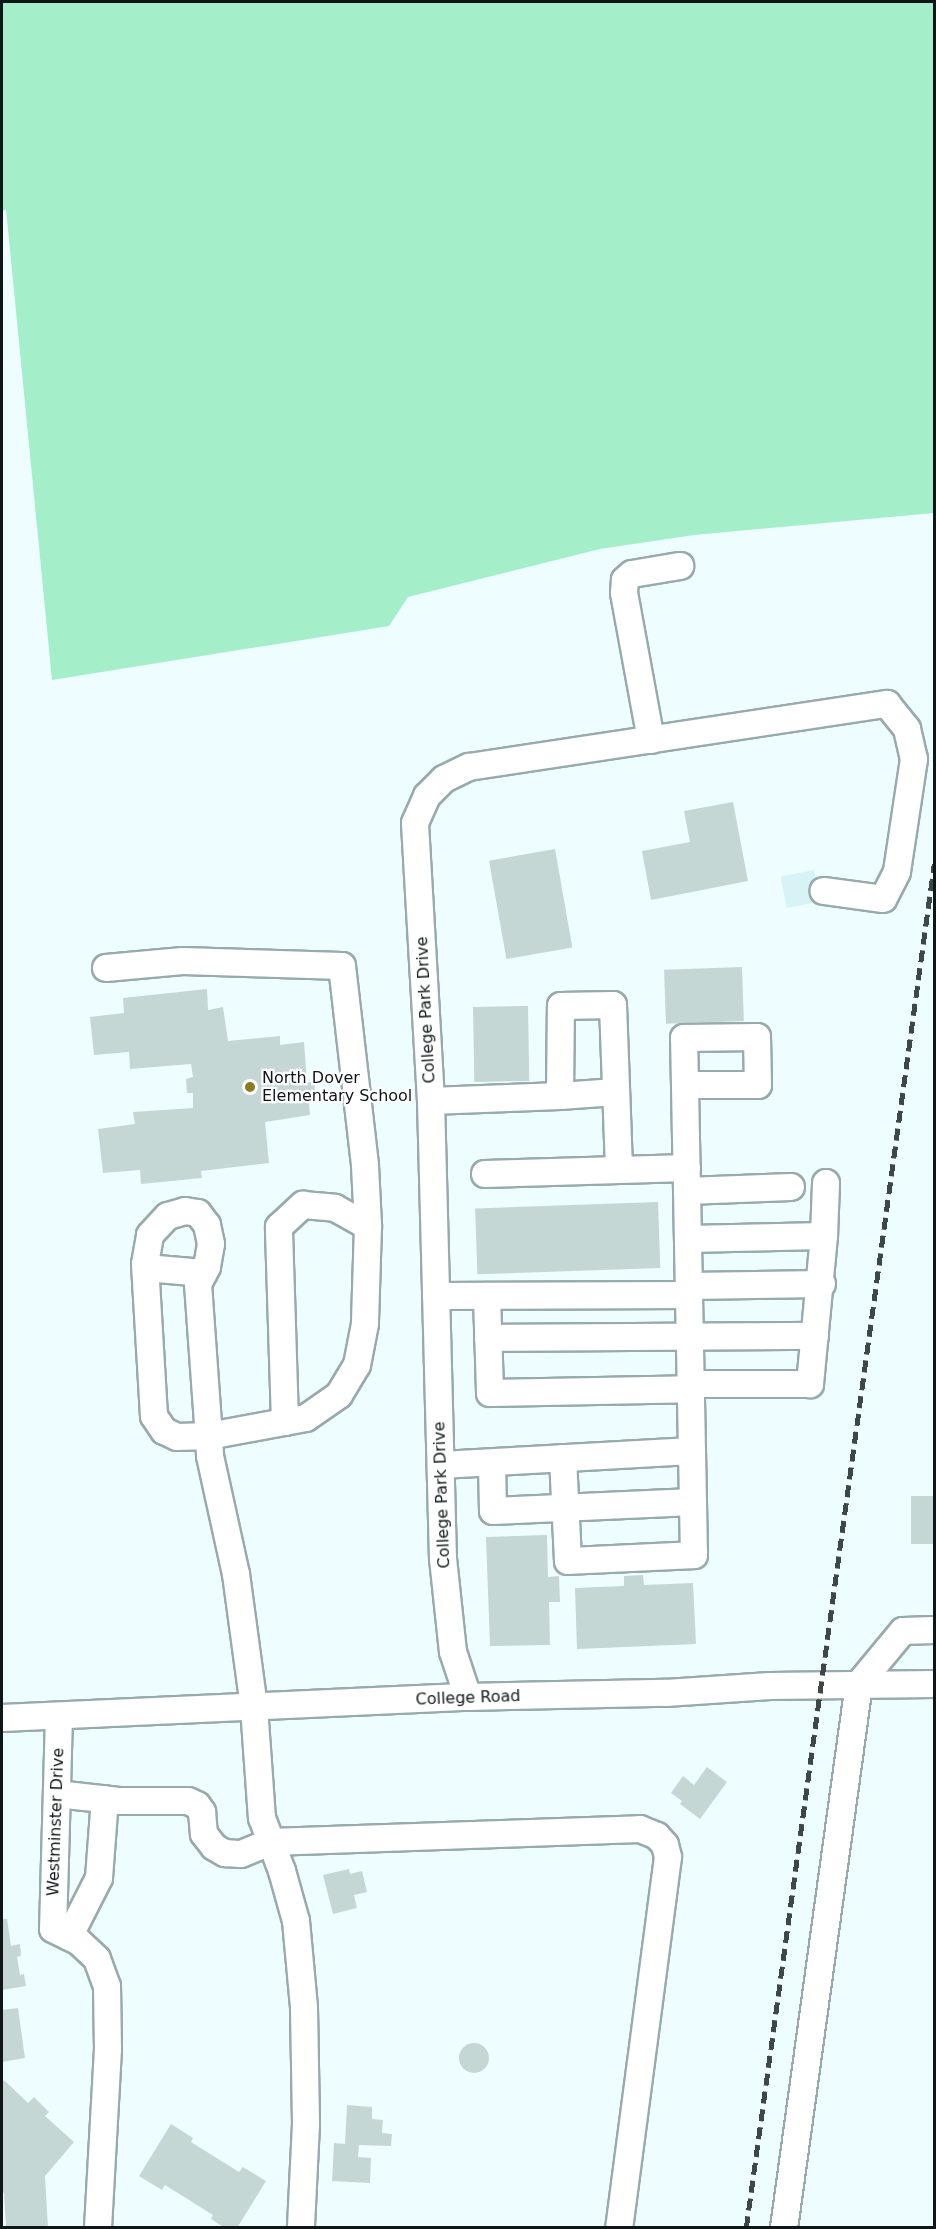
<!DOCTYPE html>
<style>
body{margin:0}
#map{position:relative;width:936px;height:2229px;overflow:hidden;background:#eefdff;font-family:"DejaVu Sans",sans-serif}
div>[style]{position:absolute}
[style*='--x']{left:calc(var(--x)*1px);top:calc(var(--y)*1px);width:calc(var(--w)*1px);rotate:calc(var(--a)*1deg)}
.built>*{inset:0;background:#d7f3f6;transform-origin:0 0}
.green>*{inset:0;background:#a4eeca}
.building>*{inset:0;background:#c5d7d4;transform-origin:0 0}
.round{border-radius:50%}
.roads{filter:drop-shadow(2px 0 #98aaac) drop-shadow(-2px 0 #98aaac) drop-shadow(0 2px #98aaac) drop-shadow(0 -2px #98aaac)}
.minor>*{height:26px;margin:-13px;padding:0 13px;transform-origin:13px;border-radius:13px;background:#fff}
.rail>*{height:4.5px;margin-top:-2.25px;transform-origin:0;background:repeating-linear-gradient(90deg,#3e4748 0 12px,transparent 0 18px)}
.dots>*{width:16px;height:16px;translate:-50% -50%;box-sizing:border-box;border:3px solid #fff;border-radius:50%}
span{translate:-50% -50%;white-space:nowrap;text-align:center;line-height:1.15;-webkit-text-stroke:4.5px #fff;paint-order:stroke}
.street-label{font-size:16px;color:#0f1617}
.poi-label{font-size:16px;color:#0f1617}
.left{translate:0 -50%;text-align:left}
.frame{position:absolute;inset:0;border:3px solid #0f1617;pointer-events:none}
</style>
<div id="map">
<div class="built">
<i style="left:814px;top:870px;width:32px;height:34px;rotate:79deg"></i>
</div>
<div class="green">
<i style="clip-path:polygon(2px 2px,934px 2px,934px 513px,694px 535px,600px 549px,408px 597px,389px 626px,52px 680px,6px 209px,2px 212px)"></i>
</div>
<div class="building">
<i style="clip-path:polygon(733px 802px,748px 881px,651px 900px,642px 851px,690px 842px,684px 811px)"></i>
<i style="left:555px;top:849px;width:100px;height:67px;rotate:80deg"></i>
<i style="left:742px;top:967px;width:54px;height:78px;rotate:88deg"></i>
<i style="clip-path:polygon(207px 989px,208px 1010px,223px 1007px,228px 1041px,280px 1036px,280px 1045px,304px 1042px,307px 1083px,314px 1081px,315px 1092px,308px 1093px,310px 1115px,265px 1122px,269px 1163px,201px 1171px,202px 1178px,141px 1184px,140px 1170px,103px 1173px,98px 1129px,135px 1124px,133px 1112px,193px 1108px,193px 1093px,187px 1093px,186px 1079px,193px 1077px,191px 1064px,130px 1069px,129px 1052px,94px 1055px,90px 1017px,124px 1013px,123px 998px)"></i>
<i style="left:528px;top:1006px;width:75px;height:55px;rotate:89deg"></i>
<i style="left:658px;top:1202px;width:66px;height:183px;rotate:88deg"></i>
<i style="left:911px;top:1496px;width:23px;height:48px"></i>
<i style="clip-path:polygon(547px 1535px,548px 1577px,559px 1576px,560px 1602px,549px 1602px,550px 1645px,490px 1646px,486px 1537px)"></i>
<i style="clip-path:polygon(643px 1575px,644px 1585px,693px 1583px,696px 1644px,577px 1649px,575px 1588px,624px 1586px,624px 1576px)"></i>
<i style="clip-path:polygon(707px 1767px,727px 1782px,700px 1819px,680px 1804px,682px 1801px,671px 1793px,683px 1776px,694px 1785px)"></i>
<i style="clip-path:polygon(349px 1869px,350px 1874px,362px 1871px,367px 1892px,354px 1895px,357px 1908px,333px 1914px,323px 1875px)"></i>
<i style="clip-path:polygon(2px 1919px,7px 1919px,11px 1946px,20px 1944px,21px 1956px,17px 1957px,20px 1975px,24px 1974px,26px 1986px,2px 1990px)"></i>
<i style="clip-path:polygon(18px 2008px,25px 2058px,2px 2062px,2px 2010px)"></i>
<i class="round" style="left:459px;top:2043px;width:30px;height:30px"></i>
<i style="clip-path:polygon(4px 2080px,28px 2103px,34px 2097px,49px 2112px,45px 2116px,74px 2142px,45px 2176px,48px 2228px,6px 2228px,4px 2193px,2px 2191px,2px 2083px)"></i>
<i style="clip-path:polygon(347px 2105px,372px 2107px,372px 2119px,383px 2120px,382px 2133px,392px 2134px,391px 2146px,359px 2145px,358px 2157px,371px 2158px,370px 2183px,332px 2181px,334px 2143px,345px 2144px)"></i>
<i style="clip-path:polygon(171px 2124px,193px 2138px,191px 2142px,239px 2172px,243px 2167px,266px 2181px,237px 2228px,225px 2228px,211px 2219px,213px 2215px,165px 2185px,162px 2190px,139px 2176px)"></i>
</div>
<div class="roads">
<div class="minor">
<i style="--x:651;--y:740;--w:149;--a:-100.4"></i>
<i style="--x:624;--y:593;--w:13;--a:-86"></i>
<i style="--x:625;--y:580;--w:9;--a:-41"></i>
<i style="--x:632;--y:574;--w:49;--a:-9.5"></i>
<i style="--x:106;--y:968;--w:77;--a:-5.2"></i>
<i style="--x:183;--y:961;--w:159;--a:1.8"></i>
<i style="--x:342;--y:966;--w:201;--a:83.4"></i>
<i style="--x:365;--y:1166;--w:60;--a:87.1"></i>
<i style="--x:368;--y:1226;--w:98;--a:91.8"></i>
<i style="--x:365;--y:1324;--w:42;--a:101"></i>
<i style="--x:357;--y:1365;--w:35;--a:121"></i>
<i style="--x:339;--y:1395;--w:40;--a:145.1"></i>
<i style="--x:306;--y:1418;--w:99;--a:169.5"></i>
<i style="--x:209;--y:1436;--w:32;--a:178"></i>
<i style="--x:177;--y:1437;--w:14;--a:-155"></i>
<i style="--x:164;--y:1431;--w:18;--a:-124"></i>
<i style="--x:154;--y:1416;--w:152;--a:-93.4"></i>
<i style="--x:145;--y:1264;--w:29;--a:-80"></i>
<i style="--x:150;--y:1235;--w:26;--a:-47"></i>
<i style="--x:168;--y:1216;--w:18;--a:-16"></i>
<i style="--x:185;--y:1211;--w:13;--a:9"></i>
<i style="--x:198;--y:1213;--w:15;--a:53"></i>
<i style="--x:207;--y:1225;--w:19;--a:78"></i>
<i style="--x:211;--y:1244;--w:23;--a:100"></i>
<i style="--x:207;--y:1267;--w:19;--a:118"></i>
<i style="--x:198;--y:1284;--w:152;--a:85.9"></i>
<i style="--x:209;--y:1436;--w:20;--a:87"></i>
<i style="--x:210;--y:1456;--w:121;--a:77.6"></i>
<i style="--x:236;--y:1574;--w:134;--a:82.3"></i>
<i style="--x:254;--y:1707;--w:111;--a:85.9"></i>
<i style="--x:262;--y:1818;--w:57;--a:69.3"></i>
<i style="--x:282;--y:1871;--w:52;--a:74.4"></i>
<i style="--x:296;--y:1921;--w:87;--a:84.7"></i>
<i style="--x:304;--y:2008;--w:116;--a:89"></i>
<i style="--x:306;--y:2124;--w:104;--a:92.8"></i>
<i style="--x:560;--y:1096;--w:56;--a:-4.1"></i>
<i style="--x:431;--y:1101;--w:129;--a:-2.2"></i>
<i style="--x:560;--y:1096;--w:90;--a:-89.4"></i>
<i style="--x:561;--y:1006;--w:52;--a:-1.1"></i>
<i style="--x:613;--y:1005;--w:165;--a:87.9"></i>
<i style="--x:485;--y:1174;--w:202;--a:-1.7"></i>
<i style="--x:687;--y:1191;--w:104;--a:-2.2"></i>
<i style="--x:824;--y:1236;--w:53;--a:-87.8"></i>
<i style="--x:688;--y:1239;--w:136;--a:-1.3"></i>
<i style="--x:824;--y:1236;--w:149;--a:95.4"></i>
<i style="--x:810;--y:1384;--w:119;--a:180"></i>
<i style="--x:146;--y:1268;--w:58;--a:4.9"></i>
<i style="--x:689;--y:1286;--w:133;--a:-0.9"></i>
<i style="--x:436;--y:1296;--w:253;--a:-0.2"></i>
<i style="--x:487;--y:1296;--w:97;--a:88.2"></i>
<i style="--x:490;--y:1393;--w:201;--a:-1.1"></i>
<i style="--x:488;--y:1338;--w:327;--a:-0.4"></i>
<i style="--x:285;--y:1422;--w:195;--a:-91.8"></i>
<i style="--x:279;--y:1227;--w:33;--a:-43"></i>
<i style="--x:303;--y:1205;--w:32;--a:5"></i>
<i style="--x:335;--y:1208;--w:38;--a:29"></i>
<i style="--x:563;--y:1458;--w:103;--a:87.2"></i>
<i style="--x:568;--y:1561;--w:126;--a:-2.7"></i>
<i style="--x:694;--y:1555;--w:104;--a:-91.1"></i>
<i style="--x:492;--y:1463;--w:48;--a:88.8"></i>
<i style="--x:493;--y:1511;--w:200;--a:-2.6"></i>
<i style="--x:441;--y:1465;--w:251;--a:-3.2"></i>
<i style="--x:692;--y:1451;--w:413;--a:-91.1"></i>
<i style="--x:684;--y:1038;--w:73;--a:-0.8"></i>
<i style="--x:757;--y:1037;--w:48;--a:88.8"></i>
<i style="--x:758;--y:1085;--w:73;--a:180"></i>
<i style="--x:468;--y:1697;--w:47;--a:-108.4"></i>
<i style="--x:453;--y:1652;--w:94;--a:-96.1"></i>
<i style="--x:443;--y:1559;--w:458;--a:-91.5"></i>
<i style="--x:431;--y:1101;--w:278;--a:-93.3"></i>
<i style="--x:415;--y:823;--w:30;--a:-66"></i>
<i style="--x:427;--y:796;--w:24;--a:-45"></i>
<i style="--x:444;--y:779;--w:28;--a:-26"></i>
<i style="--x:469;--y:767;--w:423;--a:-8.6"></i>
<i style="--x:887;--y:704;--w:32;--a:51"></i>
<i style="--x:907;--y:729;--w:31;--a:77"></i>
<i style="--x:914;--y:759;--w:114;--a:98.6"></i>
<i style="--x:897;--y:872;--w:30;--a:117"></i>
<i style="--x:883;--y:899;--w:60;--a:-172.3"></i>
<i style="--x:59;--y:1716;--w:213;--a:91.6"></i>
<i style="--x:53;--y:1929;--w:28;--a:26"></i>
<i style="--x:78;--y:1941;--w:26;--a:43"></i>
<i style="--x:97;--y:1959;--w:29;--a:70"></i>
<i style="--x:107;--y:1986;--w:63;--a:89.1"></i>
<i style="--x:108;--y:2049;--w:179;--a:93.2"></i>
<i style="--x:2;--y:1718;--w:466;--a:-2.6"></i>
<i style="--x:468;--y:1697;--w:198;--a:-1.2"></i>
<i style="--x:666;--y:1693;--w:104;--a:-3.9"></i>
<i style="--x:770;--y:1686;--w:164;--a:-0.7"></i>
<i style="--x:57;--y:1794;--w:62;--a:6.4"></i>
<i style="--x:119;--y:1801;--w:69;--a:0"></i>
<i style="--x:188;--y:1801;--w:10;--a:24"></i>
<i style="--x:197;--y:1805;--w:9;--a:54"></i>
<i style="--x:202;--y:1812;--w:22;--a:85"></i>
<i style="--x:204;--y:1834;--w:16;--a:52"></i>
<i style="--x:214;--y:1847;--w:13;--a:29"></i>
<i style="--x:225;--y:1853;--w:16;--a:4"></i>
<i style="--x:241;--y:1854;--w:32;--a:-22"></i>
<i style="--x:271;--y:1842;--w:369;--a:-2"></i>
<i style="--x:640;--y:1829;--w:18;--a:22"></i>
<i style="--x:657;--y:1836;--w:12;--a:48"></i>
<i style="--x:665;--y:1845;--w:12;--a:76"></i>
<i style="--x:668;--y:1857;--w:374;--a:97.5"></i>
<i style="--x:69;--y:1937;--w:66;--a:-63"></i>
<i style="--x:99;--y:1878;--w:79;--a:-85.7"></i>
<i style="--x:784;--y:2228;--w:549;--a:-82.15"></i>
<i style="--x:859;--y:1684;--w:69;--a:-50.3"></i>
<i style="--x:903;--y:1631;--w:31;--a:-2"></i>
</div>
</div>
<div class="rail">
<i style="--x:746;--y:2228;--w:1377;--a:-82.15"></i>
</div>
<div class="dots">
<i style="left:250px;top:1087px;background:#897b20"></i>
</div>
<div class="street-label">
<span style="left:426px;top:1010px;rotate:-93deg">College Park Drive</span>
<span style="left:442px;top:1495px;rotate:-92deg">College Park Drive</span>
<span style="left:468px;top:1698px;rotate:-2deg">College Road</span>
<span style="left:56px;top:1822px;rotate:-88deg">Westminster Drive</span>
</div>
<div class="poi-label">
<span class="left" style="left:262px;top:1087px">North Dover<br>Elementary School</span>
</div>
<div class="frame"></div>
</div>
